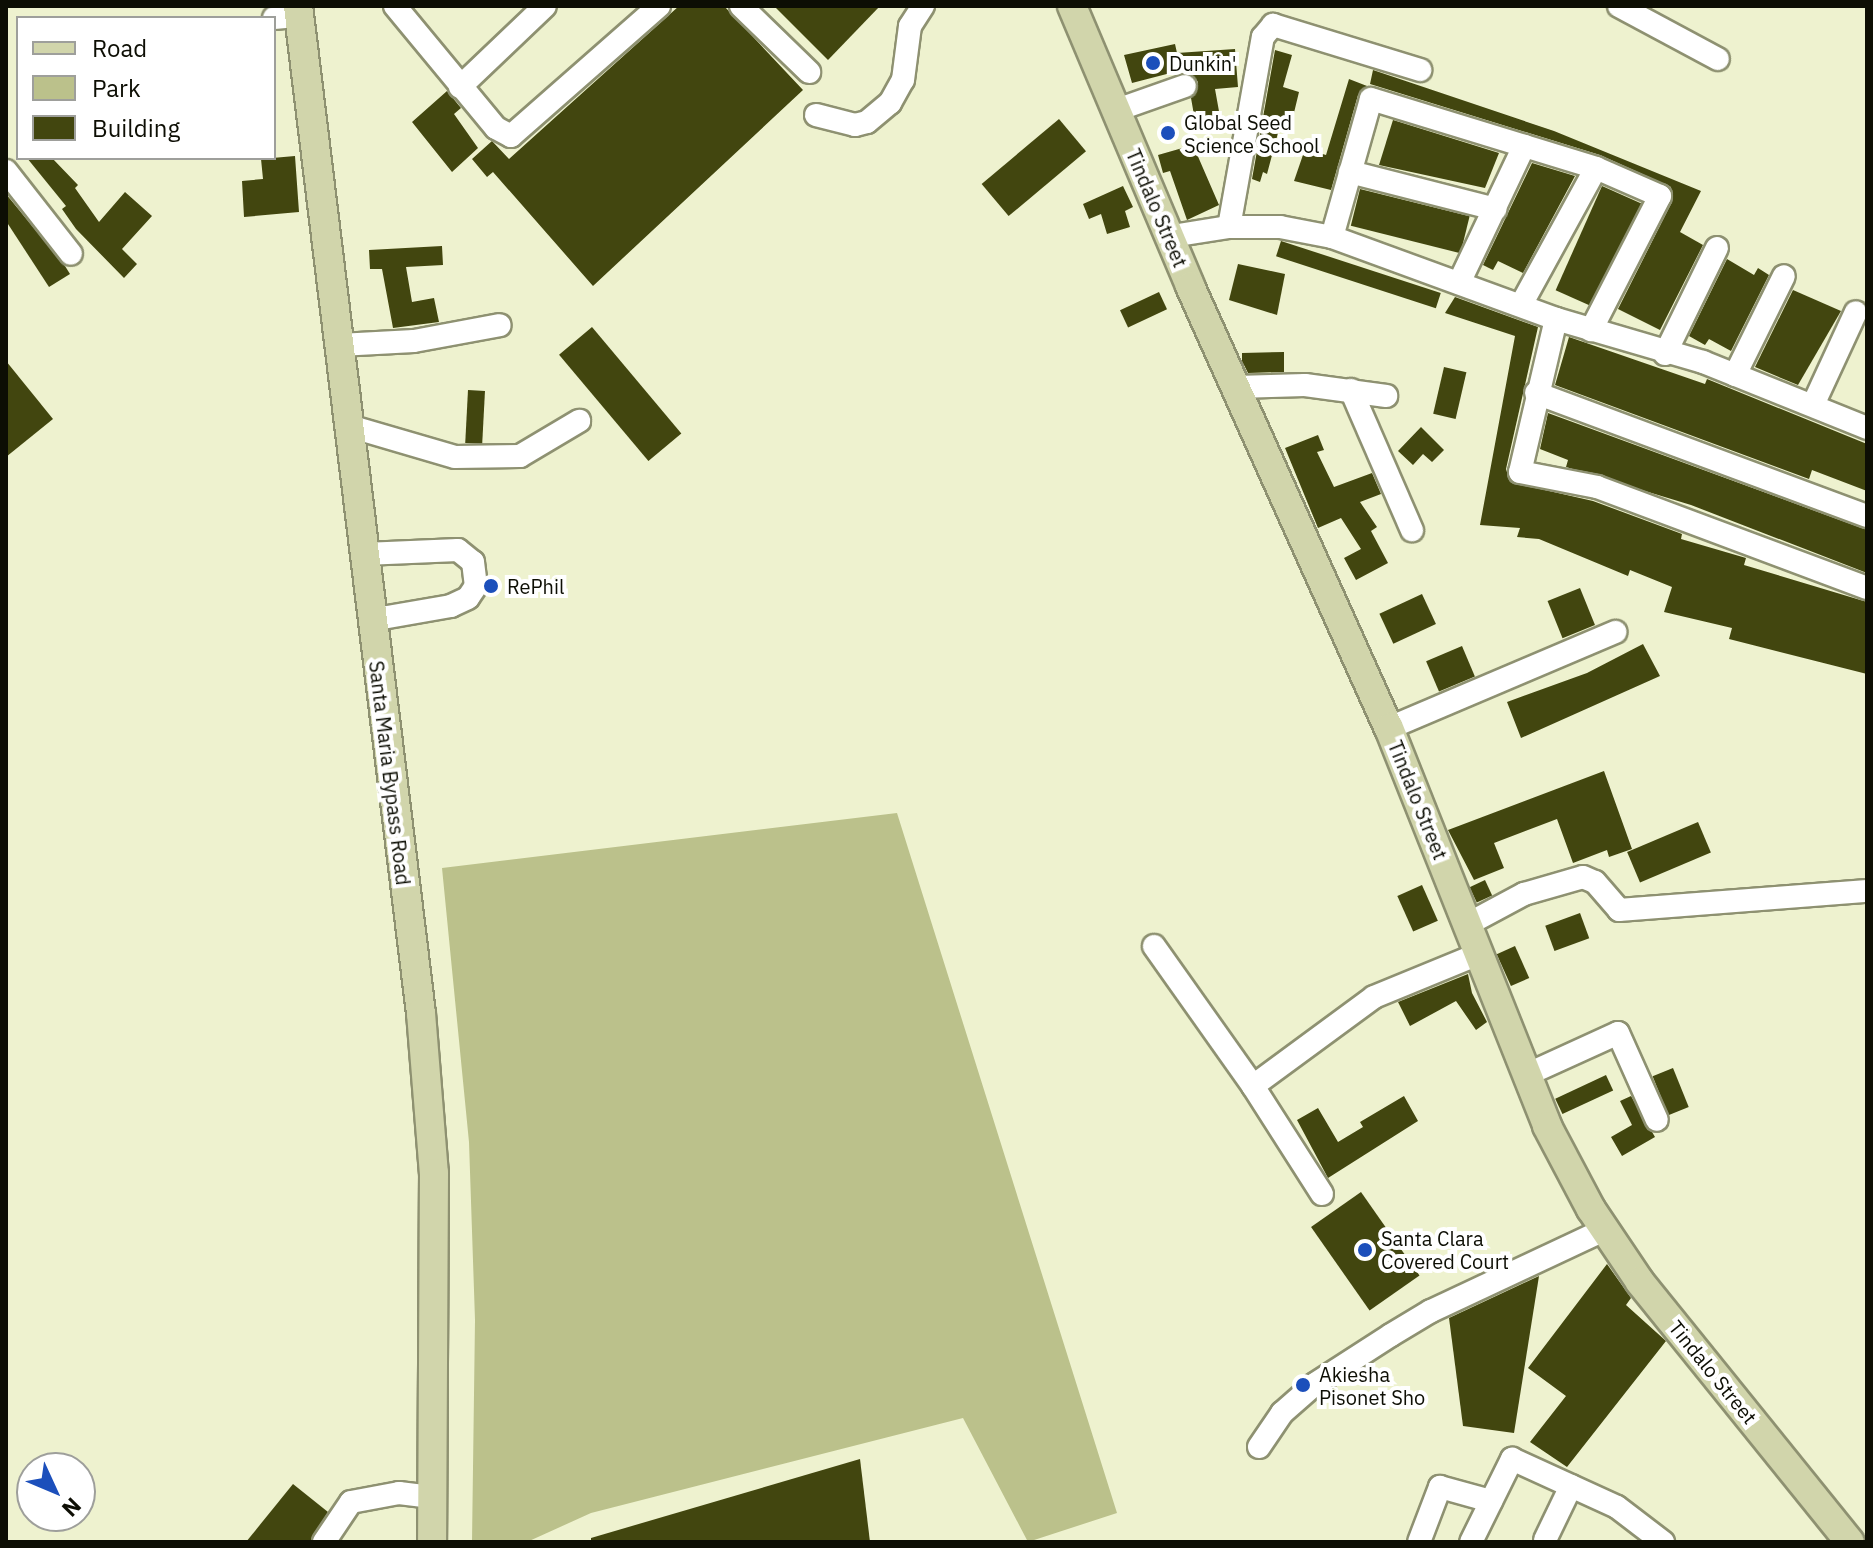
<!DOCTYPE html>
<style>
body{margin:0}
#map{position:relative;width:1873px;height:1548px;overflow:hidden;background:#eef2cf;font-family:"IBM Plex Sans",sans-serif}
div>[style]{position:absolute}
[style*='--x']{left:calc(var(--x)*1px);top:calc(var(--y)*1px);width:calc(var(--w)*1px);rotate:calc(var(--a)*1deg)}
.green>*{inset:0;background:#bbc18b}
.building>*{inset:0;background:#42460f;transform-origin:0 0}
.roads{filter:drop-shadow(2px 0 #8e9171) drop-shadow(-2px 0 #8e9171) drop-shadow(0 2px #8e9171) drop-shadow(0 -2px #8e9171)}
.minor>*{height:22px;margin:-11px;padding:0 11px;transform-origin:11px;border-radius:11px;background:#fff}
.major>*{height:28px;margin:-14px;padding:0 14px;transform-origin:14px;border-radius:14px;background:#d1d5ab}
.dots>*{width:22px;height:22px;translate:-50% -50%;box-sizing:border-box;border:4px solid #fff;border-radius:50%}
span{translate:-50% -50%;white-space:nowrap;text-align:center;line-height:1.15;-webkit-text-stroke:8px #fff;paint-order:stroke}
.poi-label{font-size:20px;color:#0d0e04}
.left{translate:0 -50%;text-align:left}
.street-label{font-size:20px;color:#0d0e04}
.frame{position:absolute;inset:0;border:8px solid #0d0e04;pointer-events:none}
.legend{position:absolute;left:16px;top:16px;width:260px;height:144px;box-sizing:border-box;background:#fff;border:2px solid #9e9f9b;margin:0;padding:10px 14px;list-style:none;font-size:24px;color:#0d0e04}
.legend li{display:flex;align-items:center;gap:16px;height:40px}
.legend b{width:40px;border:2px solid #9e9f9b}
.north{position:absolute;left:16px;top:1452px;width:80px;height:80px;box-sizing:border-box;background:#fff;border:2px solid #9e9f9b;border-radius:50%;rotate:134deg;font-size:22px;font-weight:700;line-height:32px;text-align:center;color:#0d0e04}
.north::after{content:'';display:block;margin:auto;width:28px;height:36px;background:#1c4fbb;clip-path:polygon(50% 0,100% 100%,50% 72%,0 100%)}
</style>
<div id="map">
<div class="green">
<i style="clip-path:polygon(897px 813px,1117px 1513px,1028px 1542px,963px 1418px,591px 1513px,527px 1542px,472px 1542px,475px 1320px,469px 1142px,442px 868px)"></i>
</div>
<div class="building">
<i style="clip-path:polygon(679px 6px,724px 6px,803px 90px,593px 286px,493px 172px,487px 177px,472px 159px,492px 141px,509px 159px)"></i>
<i style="clip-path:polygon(774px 6px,880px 6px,828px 60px)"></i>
<i style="clip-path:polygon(1175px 44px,1177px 53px,1235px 49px,1238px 87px,1215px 89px,1222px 128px,1197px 132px,1191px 98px,1198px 82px,1186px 69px,1132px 83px,1124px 55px)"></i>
<i style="clip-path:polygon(1275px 50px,1292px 55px,1283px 87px,1299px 92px,1292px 121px,1282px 118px,1267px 174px,1263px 172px,1260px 182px,1252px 179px)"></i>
<i style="clip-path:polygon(1373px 70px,1554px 131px,1701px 191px,1680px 232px,1703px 245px,1660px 330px,1618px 309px,1672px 202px,1671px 187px,1600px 155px,1370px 84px)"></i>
<i style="clip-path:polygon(1349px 79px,1367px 86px,1358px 95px,1331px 190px,1294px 181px,1305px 149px,1326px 155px)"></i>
<i style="clip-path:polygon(447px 91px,461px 108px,454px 114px,478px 148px,452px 172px,412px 122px)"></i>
<i style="left:1059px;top:119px;width:42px;height:101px;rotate:50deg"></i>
<i style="clip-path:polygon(1393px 120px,1499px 153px,1485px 188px,1379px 165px)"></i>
<i style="clip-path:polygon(1193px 145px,1219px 205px,1187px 220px,1170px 171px,1163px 173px,1158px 155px)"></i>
<i style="clip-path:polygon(295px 156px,299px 212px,244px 217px,242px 181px,263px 179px,261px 159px)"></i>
<i style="clip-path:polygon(27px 158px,52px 158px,78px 185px,75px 188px,99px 222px,125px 192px,152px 216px,122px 249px,137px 264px,124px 278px,76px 229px,62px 209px,66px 206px)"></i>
<i style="clip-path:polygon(1532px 163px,1575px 176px,1523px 273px,1498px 261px,1493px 270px,1483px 265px)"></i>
<i style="clip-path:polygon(1123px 186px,1133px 207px,1125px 211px,1130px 227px,1107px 234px,1101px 214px,1089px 219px,1083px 204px)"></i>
<i style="left:1602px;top:186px;width:43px;height:114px;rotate:24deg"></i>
<i style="left:1360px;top:189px;width:113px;height:38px;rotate:14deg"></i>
<i style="clip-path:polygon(6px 194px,65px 266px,70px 274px,49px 287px,6px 221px)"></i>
<i style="left:1281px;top:241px;width:168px;height:16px;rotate:18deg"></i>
<i style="clip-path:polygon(442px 246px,443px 265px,406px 267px,412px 302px,434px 298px,439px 322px,393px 328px,382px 269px,370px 269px,369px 250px)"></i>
<i style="clip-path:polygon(1727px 259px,1754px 275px,1758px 268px,1769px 275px,1731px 351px,1709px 339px,1705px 345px,1689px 336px)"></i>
<i style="clip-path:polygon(1238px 264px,1285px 274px,1277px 315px,1229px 300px)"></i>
<i style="clip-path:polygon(1793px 290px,1841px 311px,1798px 385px,1755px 367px)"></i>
<i style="left:1159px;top:292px;width:19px;height:43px;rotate:65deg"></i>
<i style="clip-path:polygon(1455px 297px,1538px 327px,1506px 469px,1510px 482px,1593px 501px,1682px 534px,1681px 539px,1746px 558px,1744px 565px,1867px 602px,1867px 674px,1729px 639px,1732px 628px,1664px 612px,1672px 587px,1630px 570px,1628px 576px,1539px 539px,1517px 537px,1520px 528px,1480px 525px,1515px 336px,1445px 313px)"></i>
<i style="left:592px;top:327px;width:139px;height:43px;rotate:50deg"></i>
<i style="clip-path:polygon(1569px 337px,1705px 384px,1707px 379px,1867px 444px,1867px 491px,1812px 470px,1809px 479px,1555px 385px)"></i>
<i style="clip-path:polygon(1284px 352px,1284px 372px,1248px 373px,1242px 361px,1242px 353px)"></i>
<i style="clip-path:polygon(6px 361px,53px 419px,6px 457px)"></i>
<i style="left:1444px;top:367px;width:23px;height:48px;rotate:13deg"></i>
<i style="left:468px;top:390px;width:17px;height:53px;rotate:3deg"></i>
<i style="clip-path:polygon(1548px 413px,1867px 530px,1867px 573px,1691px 505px,1566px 467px,1568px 460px,1540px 449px)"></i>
<i style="clip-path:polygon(1421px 427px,1444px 450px,1432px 462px,1423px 454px,1413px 465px,1398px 451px)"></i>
<i style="clip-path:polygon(1318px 435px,1324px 450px,1317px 452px,1334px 487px,1372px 473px,1381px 494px,1360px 502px,1377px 527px,1371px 531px,1388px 563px,1356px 580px,1344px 558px,1361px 549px,1341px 518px,1318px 528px,1285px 448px)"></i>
<i style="left:1580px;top:588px;width:40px;height:35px;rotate:68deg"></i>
<i style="left:1422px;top:594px;width:33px;height:47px;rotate:65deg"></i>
<i style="clip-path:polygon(1643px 644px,1660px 676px,1521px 738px,1507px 702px,1587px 673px)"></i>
<i style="left:1462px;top:646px;width:33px;height:39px;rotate:67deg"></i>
<i style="clip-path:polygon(1604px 771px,1632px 849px,1609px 857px,1607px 850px,1573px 863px,1557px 819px,1494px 843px,1504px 868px,1474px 880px,1448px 830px)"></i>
<i style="left:1698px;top:822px;width:33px;height:77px;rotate:67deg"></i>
<i style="left:1485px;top:880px;width:17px;height:17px;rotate:65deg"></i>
<i style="left:1422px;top:885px;width:39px;height:27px;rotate:66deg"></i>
<i style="left:1580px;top:913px;width:27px;height:37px;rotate:70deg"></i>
<i style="left:1515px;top:946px;width:35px;height:20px;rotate:66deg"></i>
<i style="clip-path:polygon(1468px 974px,1472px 993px,1487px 1022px,1476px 1030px,1456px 1001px,1410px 1026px,1398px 1002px)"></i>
<i style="left:1673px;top:1068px;width:42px;height:22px;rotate:68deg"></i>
<i style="left:1606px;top:1075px;width:17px;height:56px;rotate:65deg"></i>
<i style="clip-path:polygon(1404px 1096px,1418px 1121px,1328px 1178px,1297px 1120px,1318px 1108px,1338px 1142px,1363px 1127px,1360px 1122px)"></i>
<i style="clip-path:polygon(1631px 1096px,1655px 1137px,1622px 1156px,1611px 1137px,1632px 1125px,1620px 1101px)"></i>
<i style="left:1361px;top:1192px;width:102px;height:61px;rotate:55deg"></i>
<i style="clip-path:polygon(1607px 1264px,1631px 1298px,1626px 1305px,1666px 1341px,1567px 1467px,1530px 1442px,1566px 1396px,1528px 1368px)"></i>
<i style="clip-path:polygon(1539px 1276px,1514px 1433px,1463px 1426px,1449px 1318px)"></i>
<i style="clip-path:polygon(860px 1459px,870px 1542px,591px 1542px,591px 1538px)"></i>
<i style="clip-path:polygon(293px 1484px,328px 1512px,310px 1542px,246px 1542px)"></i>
</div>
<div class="roads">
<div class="minor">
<i style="--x:395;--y:6;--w:158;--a:50.4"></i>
<i style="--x:496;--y:128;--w:17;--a:28"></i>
<i style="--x:511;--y:136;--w:197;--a:-41.3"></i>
<i style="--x:741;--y:6;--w:95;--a:44.1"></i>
<i style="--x:1619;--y:6;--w:112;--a:28.2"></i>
<i style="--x:274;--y:18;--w:25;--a:-5"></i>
<i style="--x:460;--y:87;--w:117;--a:-43.6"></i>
<i style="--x:1114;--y:111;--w:75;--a:-19.4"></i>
<i style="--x:816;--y:115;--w:40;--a:14.4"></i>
<i style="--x:855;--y:125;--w:12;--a:-14"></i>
<i style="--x:867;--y:122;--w:30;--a:-40"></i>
<i style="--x:890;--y:103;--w:26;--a:-61"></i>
<i style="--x:903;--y:80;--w:54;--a:-82.6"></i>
<i style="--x:910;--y:26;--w:24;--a:-57"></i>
<i style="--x:6;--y:171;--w:105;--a:51.9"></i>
<i style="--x:1350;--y:172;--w:150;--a:14.3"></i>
<i style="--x:1229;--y:227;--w:193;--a:-79.9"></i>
<i style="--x:1263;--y:37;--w:16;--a:-50"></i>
<i style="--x:1273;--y:25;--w:154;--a:17"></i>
<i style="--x:1172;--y:236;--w:58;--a:-9"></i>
<i style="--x:1229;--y:227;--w:51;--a:0"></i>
<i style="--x:1280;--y:227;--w:53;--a:10.9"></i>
<i style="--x:1332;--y:237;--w:239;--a:20.1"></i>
<i style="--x:1556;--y:319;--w:153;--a:16.3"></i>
<i style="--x:1703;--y:362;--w:177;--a:21.9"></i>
<i style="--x:1332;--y:237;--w:143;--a:-74.2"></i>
<i style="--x:1371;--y:99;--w:235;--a:17"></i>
<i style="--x:1596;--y:168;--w:70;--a:23.6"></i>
<i style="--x:1660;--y:196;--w:151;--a:117.2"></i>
<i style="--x:1459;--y:283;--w:152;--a:-64.6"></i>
<i style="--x:1521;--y:305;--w:156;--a:-61.3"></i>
<i style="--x:1556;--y:319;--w:157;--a:103.2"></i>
<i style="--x:1520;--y:472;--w:78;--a:11"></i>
<i style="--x:1597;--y:487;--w:288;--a:20.5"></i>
<i style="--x:339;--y:345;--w:75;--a:-3.1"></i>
<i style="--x:414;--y:341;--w:87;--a:-10.5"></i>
<i style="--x:1665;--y:354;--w:118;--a:-63.9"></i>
<i style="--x:1735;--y:375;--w:110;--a:-63.7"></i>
<i style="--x:1237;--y:387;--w:68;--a:-1.7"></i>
<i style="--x:1305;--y:385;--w:82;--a:7.7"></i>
<i style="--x:1351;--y:390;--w:153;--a:66.5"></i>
<i style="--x:1536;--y:393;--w:353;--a:20.4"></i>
<i style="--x:1813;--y:405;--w:102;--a:-65.2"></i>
<i style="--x:349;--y:426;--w:110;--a:16.3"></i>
<i style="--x:455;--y:457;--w:65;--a:-0.9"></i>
<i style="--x:520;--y:456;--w:69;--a:-30.7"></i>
<i style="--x:364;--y:554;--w:94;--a:-2.4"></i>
<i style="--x:458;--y:550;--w:19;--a:39"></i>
<i style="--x:473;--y:562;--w:24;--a:83"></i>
<i style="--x:476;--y:586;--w:14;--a:124"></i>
<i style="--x:468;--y:598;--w:19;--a:155"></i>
<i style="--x:451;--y:606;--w:81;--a:170.1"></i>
<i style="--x:1389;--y:728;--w:246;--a:-23"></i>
<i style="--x:1468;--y:924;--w:64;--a:-28.2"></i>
<i style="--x:1524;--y:894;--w:61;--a:-16.1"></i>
<i style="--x:1583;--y:877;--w:13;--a:23"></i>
<i style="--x:1595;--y:882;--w:37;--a:49"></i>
<i style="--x:1619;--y:910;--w:249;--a:-4.4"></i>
<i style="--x:1154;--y:946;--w:171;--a:54.7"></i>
<i style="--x:1526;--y:1075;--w:101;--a:-24.5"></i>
<i style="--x:1618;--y:1033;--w:95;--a:65.9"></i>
<i style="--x:1322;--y:1194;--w:128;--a:-122.6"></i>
<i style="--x:1253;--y:1086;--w:150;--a:-36.3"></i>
<i style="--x:1374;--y:997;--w:113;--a:-22.3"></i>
<i style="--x:1259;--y:1447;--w:41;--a:-55.9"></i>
<i style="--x:1282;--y:1413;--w:44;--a:-41.3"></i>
<i style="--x:1315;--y:1384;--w:90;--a:-32.8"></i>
<i style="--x:1391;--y:1335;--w:47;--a:-31"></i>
<i style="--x:1431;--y:1311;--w:191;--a:-25.1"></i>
<i style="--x:1545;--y:1540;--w:60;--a:-64.3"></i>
<i style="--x:324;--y:1542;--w:48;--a:-56"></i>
<i style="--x:351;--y:1502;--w:49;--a:-10.6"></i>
<i style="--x:399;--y:1493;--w:35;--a:7"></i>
<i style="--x:1419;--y:1542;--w:59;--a:-69.1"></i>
<i style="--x:1440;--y:1487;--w:53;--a:15.4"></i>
<i style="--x:1471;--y:1542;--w:93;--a:-63.7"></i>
<i style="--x:1512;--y:1459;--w:115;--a:24.6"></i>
<i style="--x:1617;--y:1507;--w:58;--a:37.3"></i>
</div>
<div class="major">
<i style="--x:298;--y:6;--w:1014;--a:83.04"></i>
<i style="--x:421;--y:1013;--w:161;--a:85.4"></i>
<i style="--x:434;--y:1173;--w:369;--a:90.3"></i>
<i style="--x:1072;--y:6;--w:304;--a:67.1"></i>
<i style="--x:1190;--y:286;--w:485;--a:65.8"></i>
<i style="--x:1389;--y:728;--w:428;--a:68.3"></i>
<i style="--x:1547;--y:1126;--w:94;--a:62.1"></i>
<i style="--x:1591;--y:1209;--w:88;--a:56.1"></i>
<i style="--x:1640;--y:1282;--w:334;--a:51.1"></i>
</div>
</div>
<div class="dots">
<i style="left:1153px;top:63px;background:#1c4fbb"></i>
<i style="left:1168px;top:133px;background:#1c4fbb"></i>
<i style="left:491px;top:586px;background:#1c4fbb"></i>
<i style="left:1365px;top:1250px;background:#1c4fbb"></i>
<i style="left:1303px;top:1385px;background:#1c4fbb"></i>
</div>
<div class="poi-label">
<span class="left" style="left:1169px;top:63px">Dunkin'</span>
<span class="left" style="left:1184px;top:134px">Global Seed<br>Science School</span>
<span class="left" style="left:507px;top:586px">RePhil</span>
<span class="left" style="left:1381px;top:1250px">Santa Clara<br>Covered Court</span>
<span class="left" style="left:1319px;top:1386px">Akiesha<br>Pisonet Sho</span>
</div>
<div class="street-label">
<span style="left:1157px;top:208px;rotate:67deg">Tindalo Street</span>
<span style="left:390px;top:773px;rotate:83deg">Santa Maria Bypass Road</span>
<span style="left:1418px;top:800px;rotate:68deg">Tindalo Street</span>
<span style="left:1713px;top:1372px;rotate:51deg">Tindalo Street</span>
</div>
<div class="frame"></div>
<ul class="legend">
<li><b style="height:10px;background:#d1d5ab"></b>Road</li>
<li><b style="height:22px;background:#bbc18b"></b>Park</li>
<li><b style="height:22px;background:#42460f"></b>Building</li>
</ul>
<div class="north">N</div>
</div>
